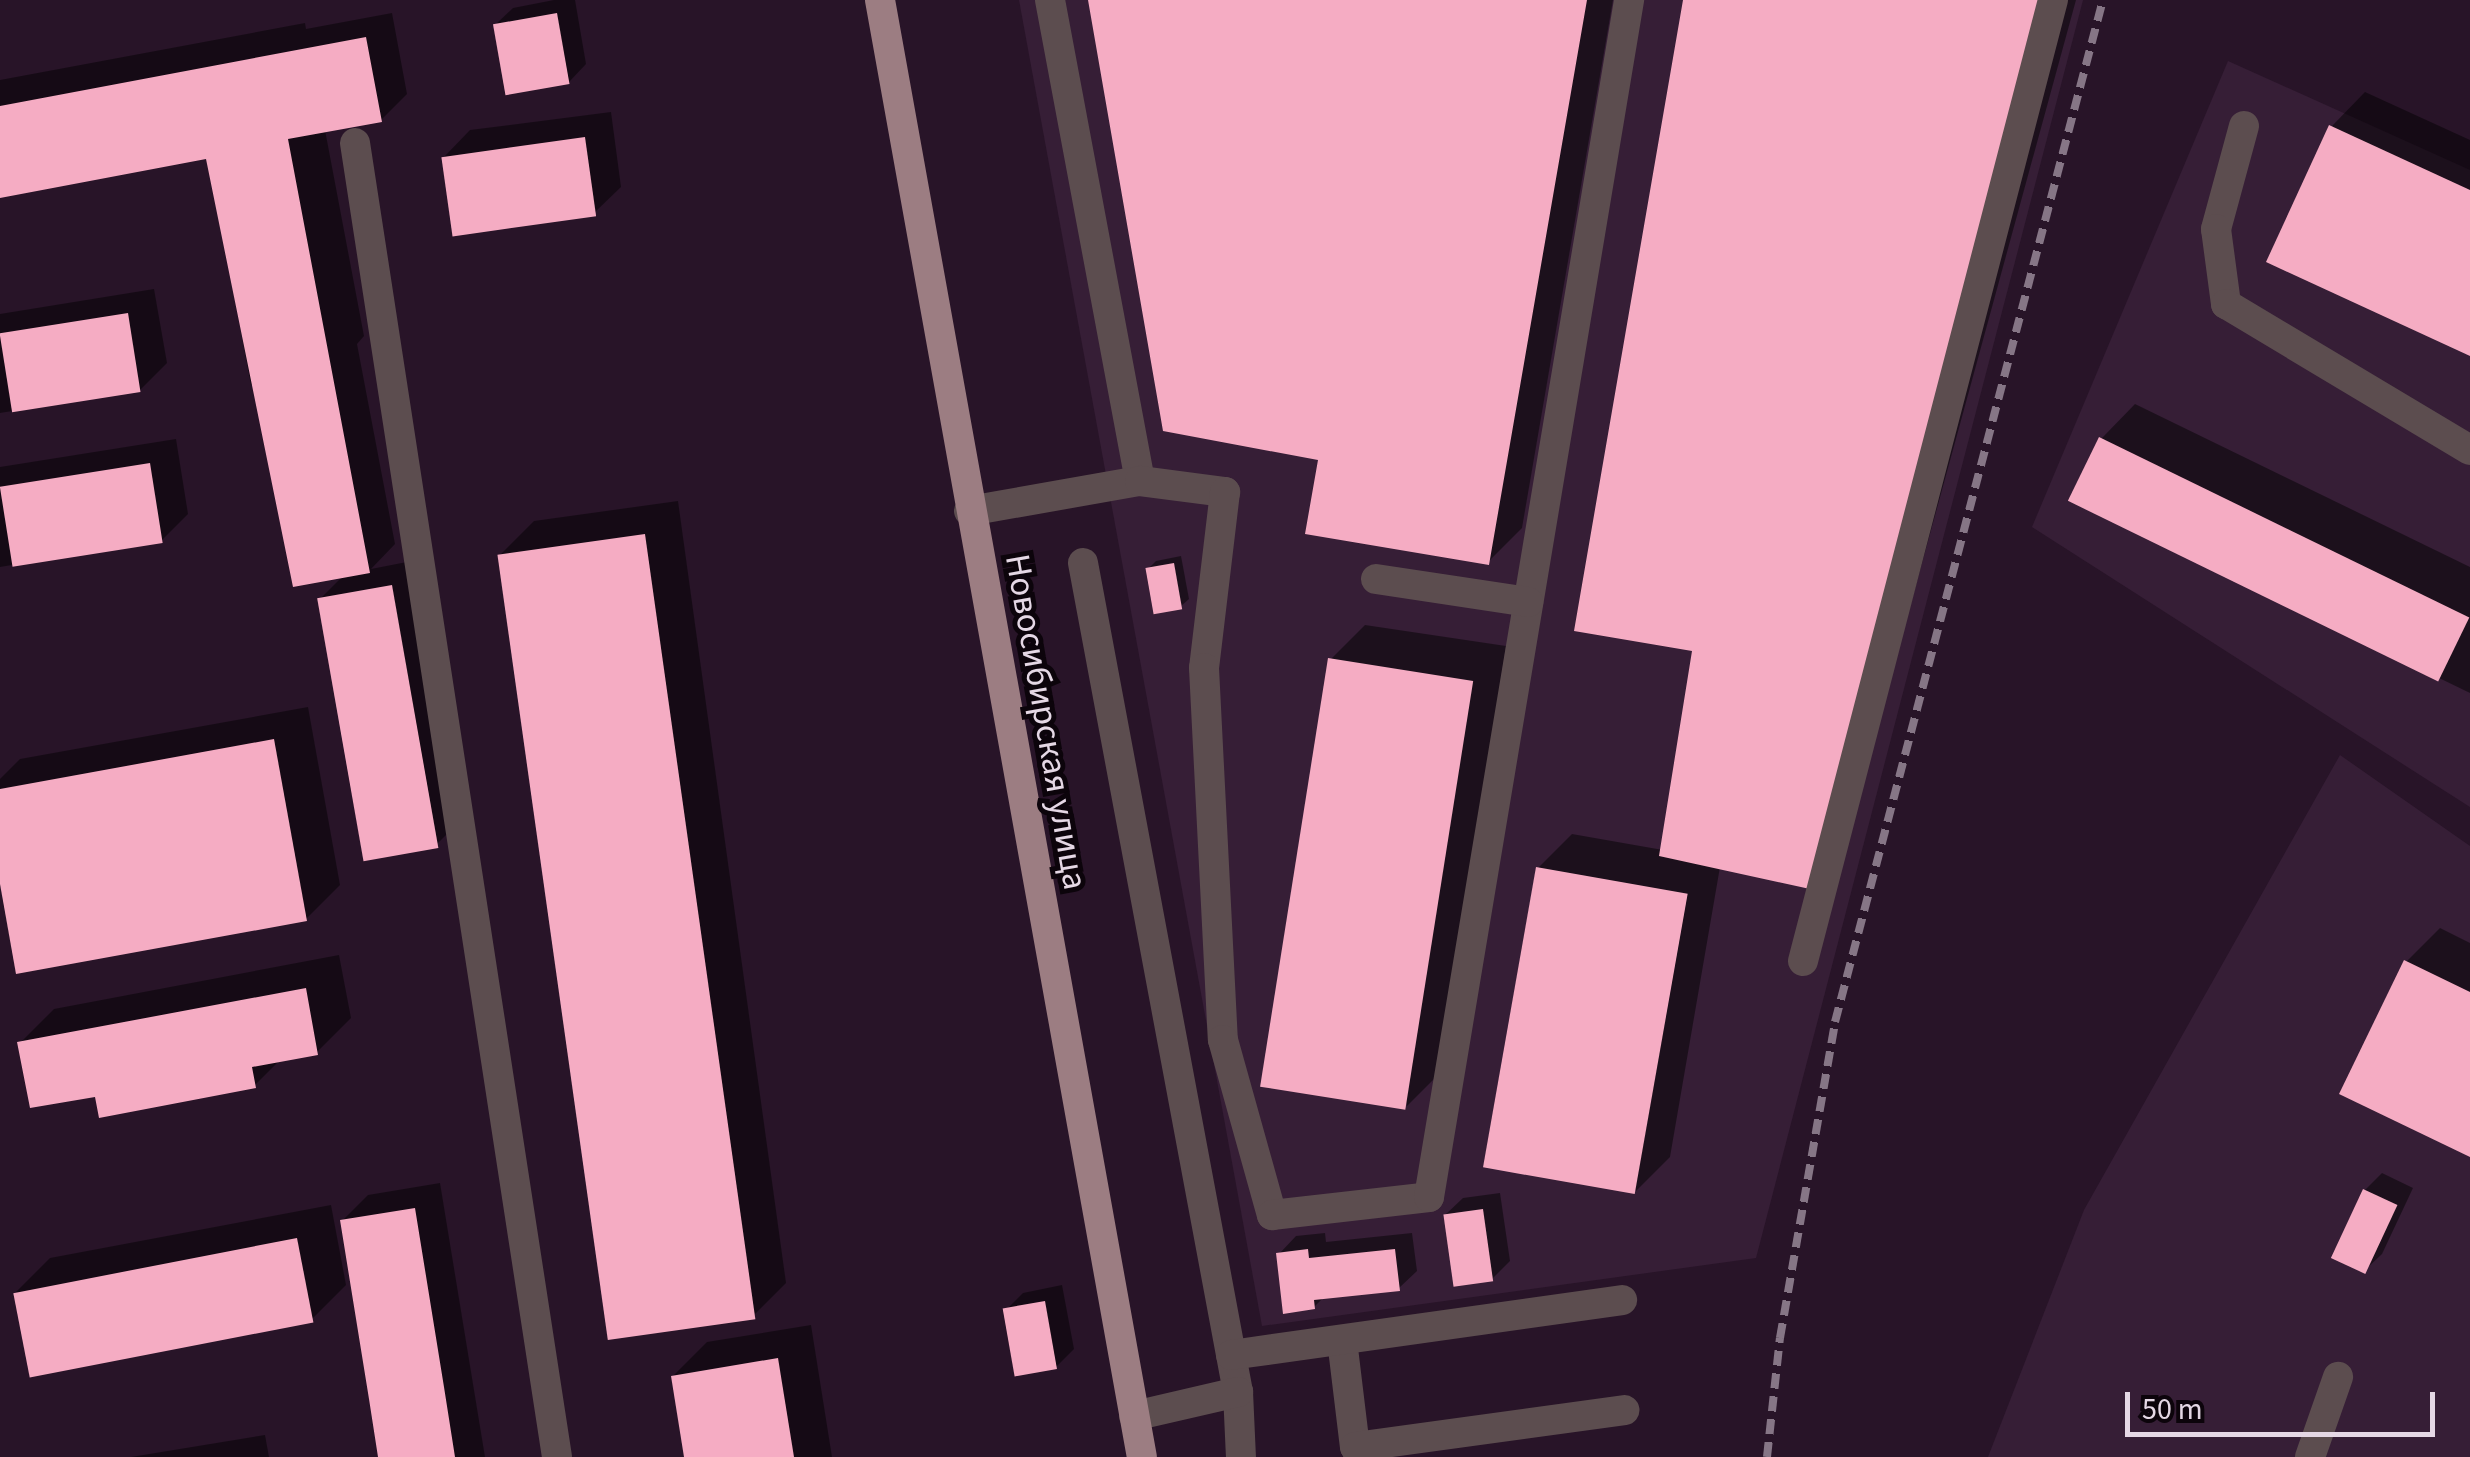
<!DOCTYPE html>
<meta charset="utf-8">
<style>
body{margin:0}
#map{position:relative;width:2470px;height:1457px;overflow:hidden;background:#281428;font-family:"Source Sans 3",sans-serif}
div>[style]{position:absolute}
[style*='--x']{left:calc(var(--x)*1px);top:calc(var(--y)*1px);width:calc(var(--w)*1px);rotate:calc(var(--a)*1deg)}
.built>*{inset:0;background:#361e36}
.shadow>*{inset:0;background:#0007}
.building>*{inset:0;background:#f5acc3;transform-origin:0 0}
.minor>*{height:30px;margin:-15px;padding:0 15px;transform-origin:15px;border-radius:15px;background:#5c4d4f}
.major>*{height:30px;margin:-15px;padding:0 15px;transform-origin:15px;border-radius:15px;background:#9c7d82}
.rail>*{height:8px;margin-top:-4px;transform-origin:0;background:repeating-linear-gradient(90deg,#867686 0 15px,transparent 0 23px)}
span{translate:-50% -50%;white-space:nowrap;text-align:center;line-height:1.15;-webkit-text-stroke:10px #0c040b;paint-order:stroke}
.street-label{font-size:35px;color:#e5d8e5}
.scale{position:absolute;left:2125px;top:1392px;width:310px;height:45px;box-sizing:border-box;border:5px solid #e5d8e5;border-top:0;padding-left:12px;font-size:30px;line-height:35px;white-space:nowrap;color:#e5d8e5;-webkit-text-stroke:8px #0c040b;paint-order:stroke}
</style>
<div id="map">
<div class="built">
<i style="clip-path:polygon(1019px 0,2083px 0,1756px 1258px,1262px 1326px)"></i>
<i style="clip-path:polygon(2228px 61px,2470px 170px,2470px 807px,2032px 527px)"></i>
<i style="clip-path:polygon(2340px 755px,2470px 846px,2470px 1457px,1988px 1457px,2084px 1210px)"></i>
</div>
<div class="shadow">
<i style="clip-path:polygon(554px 0,575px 0,586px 64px,569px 82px,495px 25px,513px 8px)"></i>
<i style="clip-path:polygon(1091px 0,1613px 0,1522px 528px,1488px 562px,1321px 458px)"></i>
<i style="clip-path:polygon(1686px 0,2076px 0,1843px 852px,1720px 867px,1670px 1157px,1636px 1191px,1538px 868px,1572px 834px,1663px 850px,1695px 649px)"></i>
<i style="clip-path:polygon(392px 13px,407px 94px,381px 120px,325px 130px,364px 336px,357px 344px,395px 544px,371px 569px,417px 560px,462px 819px,436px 845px,320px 599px,344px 575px,257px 384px,251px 385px,208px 156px,0 196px,0 80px,305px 23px,306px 29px)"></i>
<i style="clip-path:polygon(2365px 92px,2470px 140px,2470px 353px,2332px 126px)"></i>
<i style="clip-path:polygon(611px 112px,621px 187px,594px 213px,444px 157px,470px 130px)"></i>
<i style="clip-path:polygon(154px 289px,167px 363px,140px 390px,0 413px,0 314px)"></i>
<i style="clip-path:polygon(2135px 404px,2470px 567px,2470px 693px,2072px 500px,2102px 438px)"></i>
<i style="clip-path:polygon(176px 439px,188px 514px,162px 540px,0 567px,0 467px)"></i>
<i style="clip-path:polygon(678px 501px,786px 1283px,752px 1317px,500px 555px,534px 521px)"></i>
<i style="clip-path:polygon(1181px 556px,1189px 599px,1180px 607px,1148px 569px,1156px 561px)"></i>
<i style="clip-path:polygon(1365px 625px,1506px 646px,1441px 1072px,1407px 1106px,1331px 659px)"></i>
<i style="clip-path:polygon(308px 707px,340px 885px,306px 919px,0 870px,0 779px,20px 759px)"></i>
<i style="clip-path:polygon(2440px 928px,2470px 943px,2470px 1154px,2406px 962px)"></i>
<i style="clip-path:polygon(339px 955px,351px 1018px,317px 1052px,281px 1059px,254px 1086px,96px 1094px,20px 1043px,54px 1009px)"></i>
<i style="clip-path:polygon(2382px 1173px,2413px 1188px,2382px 1254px,2364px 1271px,2365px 1190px)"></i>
<i style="clip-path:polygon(440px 1183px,485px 1457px,381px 1457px,342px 1221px,368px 1195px)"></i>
<i style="clip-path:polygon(1500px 1193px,1510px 1261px,1492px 1279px,1445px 1215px,1463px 1198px)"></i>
<i style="clip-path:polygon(331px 1205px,346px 1285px,312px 1319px,16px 1292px,50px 1258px)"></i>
<i style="clip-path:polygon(1325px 1233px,1326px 1242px,1412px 1233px,1417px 1271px,1399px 1288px,1324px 1297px,1314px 1307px,1279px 1254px,1296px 1236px)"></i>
<i style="clip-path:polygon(1062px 1285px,1074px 1349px,1056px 1367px,1006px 1310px,1023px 1293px)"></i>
<i style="clip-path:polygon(811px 1325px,832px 1457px,686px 1457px,673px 1376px,707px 1342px)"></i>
<i style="clip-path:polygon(265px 1435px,269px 1457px,131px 1457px)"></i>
</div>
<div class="building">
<i style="clip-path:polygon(1088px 0,1587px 0,1489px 565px,1305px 534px,1318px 460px,1163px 431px)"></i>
<i style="clip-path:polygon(1683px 0,2053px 0,1810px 889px,1659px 856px,1692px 651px,1574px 631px)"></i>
<i style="left:557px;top:13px;width:72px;height:65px;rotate:80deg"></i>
<i style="clip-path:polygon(366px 37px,382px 122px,288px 139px,370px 573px,293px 587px,206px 159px,0 198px,0 106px)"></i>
<i style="clip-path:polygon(2329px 125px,2470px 190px,2470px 356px,2266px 262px)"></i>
<i style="left:585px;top:137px;width:80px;height:145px;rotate:82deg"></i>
<i style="left:128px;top:313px;width:80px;height:130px;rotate:81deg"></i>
<i style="left:2099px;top:437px;width:412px;height:71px;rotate:26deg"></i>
<i style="left:150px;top:463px;width:81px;height:152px;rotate:81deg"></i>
<i style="left:645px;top:534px;width:793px;height:149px;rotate:82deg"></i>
<i style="left:1174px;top:563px;width:47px;height:29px;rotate:80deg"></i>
<i style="left:392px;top:585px;width:267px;height:76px;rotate:80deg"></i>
<i style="left:1328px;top:658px;width:147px;height:434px;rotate:9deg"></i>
<i style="clip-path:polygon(274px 739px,307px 921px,16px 974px,0 884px,0 789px)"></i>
<i style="left:1536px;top:867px;width:154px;height:305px;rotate:10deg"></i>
<i style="clip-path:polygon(2404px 960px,2470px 992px,2470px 1157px,2339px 1094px)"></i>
<i style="clip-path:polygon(306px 988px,318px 1055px,252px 1067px,256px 1088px,99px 1118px,95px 1097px,30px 1108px,17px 1042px)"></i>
<i style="left:2363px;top:1189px;width:38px;height:76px;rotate:25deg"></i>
<i style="clip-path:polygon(415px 1208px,444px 1387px,455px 1457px,378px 1457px,369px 1399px,340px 1220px)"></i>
<i style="left:1483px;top:1209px;width:73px;height:40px;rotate:82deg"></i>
<i style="left:297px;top:1238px;width:86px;height:289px;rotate:79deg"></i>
<i style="clip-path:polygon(1308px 1249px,1309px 1258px,1395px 1249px,1400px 1291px,1314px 1300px,1315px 1309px,1283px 1314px,1276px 1253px)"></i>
<i style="left:1045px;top:1301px;width:69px;height:43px;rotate:80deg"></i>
<i style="clip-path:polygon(778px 1358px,794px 1457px,684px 1457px,671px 1376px)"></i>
</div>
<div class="minor">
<i style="--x:1050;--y:0;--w:489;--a:79.4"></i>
<i style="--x:2244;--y:126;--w:107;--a:105.2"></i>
<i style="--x:2216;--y:229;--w:76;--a:82.4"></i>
<i style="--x:2226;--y:304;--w:284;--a:30.9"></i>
<i style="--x:355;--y:143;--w:1329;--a:81.26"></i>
<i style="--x:969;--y:511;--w:174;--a:-10"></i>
<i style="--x:1140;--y:481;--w:86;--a:7.4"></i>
<i style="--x:1225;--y:492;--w:177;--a:96.8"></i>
<i style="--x:1204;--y:668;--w:372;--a:87.1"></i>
<i style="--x:1223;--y:1040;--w:182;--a:74.4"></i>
<i style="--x:1272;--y:1215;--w:158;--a:-6.5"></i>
<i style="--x:1429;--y:1197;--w:1214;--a:-80.51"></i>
<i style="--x:1083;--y:563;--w:843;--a:79.41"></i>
<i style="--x:1238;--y:1392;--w:65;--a:87.4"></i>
<i style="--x:1376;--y:579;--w:154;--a:8.6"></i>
<i style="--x:1803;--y:961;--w:993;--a:-75.42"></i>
<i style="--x:1342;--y:1340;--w:108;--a:83.1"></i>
<i style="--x:1355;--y:1447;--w:272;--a:-7.8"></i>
<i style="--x:1231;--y:1355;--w:395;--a:-8"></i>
<i style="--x:1134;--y:1416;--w:107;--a:-13"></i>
<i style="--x:2310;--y:1457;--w:85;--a:-70.7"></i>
</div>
<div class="major">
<i style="--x:880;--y:0;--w:1480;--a:79.81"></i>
</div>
<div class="rail">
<i style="--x:1767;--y:1457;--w:120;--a:-83.8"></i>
<i style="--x:1780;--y:1338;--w:321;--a:-80.1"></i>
<i style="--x:1835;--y:1022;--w:1057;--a:-75.31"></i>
</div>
<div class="street-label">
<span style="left:1046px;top:722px;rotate:80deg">Новосибирская улица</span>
</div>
<div class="scale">50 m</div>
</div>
